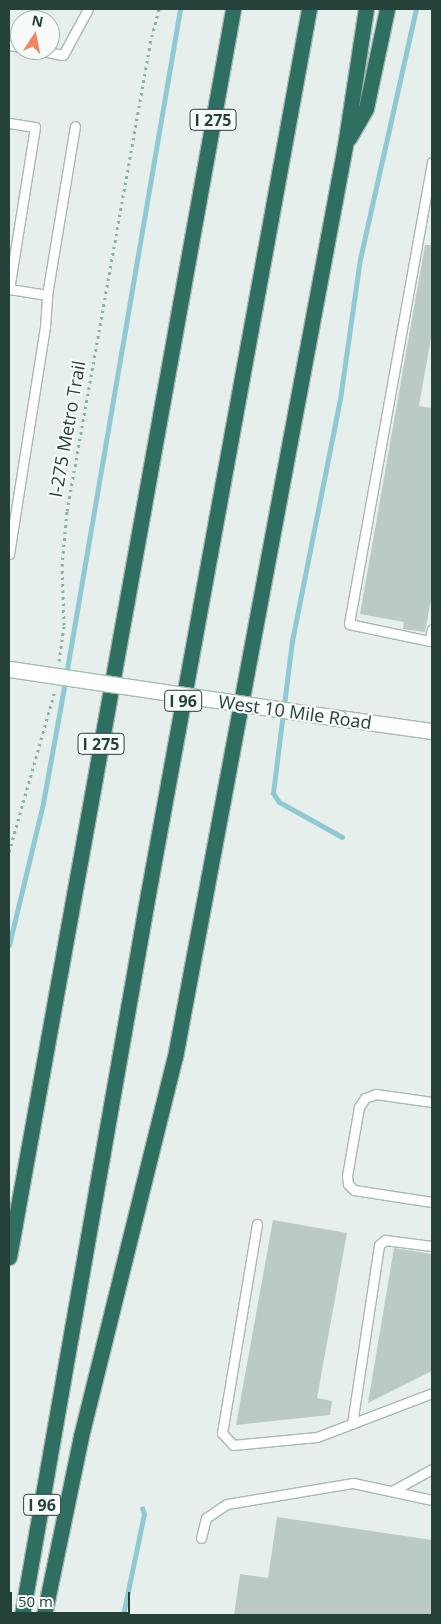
<!DOCTYPE html>
<style>
body{margin:0}
#map{position:relative;width:441px;height:1624px;overflow:hidden;background:#e6efeb;font-family:"Open Sans",sans-serif}
div>[style]{position:absolute}
[style*='--x']{left:calc(var(--x)*1px);top:calc(var(--y)*1px);width:calc(var(--w)*1px);rotate:calc(var(--a)*1deg)}
.stream>*{height:5px;margin:-2.5px;padding:0 2.5px;transform-origin:2.5px;border-radius:2.5px;background:#8ec9d4}
.building>*{inset:0;background:#bbcac4}
.path>*{height:3px;margin-top:-1.5px;transform-origin:0;background:repeating-linear-gradient(90deg,#86b3a5 0 2.5px,transparent 0 6.5px)}
.roads{filter:drop-shadow(1px 0 #a8b8b2) drop-shadow(-1px 0 #a8b8b2) drop-shadow(0 1px #a8b8b2) drop-shadow(0 -1px #a8b8b2)}
.service>*{height:9px;margin:-4.5px;padding:0 4.5px;transform-origin:4.5px;border-radius:4.5px;background:#fff}
.secondary>*{height:15px;margin:-7.5px;padding:0 7.5px;transform-origin:7.5px;border-radius:7.5px;background:#fff}
.motorway>*{height:15px;margin:-7.5px;padding:0 7.5px;transform-origin:7.5px;border-radius:7.5px;background:#2f6f62}
.bridges{filter:drop-shadow(1px 0 #a4bbb3) drop-shadow(-1px 0 #a4bbb3) drop-shadow(0 1px #a4bbb3) drop-shadow(0 -1px #a4bbb3)}
.secondary-bridge>*{height:15px;margin:-7.5px;padding:0 7.5px;transform-origin:7.5px;border-radius:7.5px;background:#fff}
span{translate:-50% -50%;white-space:nowrap;text-align:center;line-height:1.15;-webkit-text-stroke:4px #f7fbf9;paint-order:stroke}
.shield-label span{padding:1px 4px;background:#f7fbf9;border:1px solid;border-radius:4px;-webkit-text-stroke-width:0}
.shield-label{font-size:16px;color:#24423a;font-weight:700}
.street-label{font-size:18px;color:#24423a}
.frame{position:absolute;inset:0;border:10px solid #24423a;pointer-events:none}
.north{position:absolute;left:10px;top:10px;width:50px;height:50px;box-sizing:border-box;background:#f7fbf9;border:1px solid #a3b1ad;border-radius:50%;rotate:11deg;font-size:14px;font-weight:700;line-height:20px;text-align:center;color:#24423a}
.north::after{content:'';display:block;margin:auto;width:18px;height:22px;background:#f4845f;clip-path:polygon(50% 0,100% 100%,50% 72%,0 100%)}
.scale{position:absolute;left:10px;top:1592px;width:120px;height:22px;box-sizing:border-box;border:2px solid #24423a;border-top:0;padding-left:6px;font-size:15px;line-height:18px;white-space:nowrap;color:#24423a;-webkit-text-stroke:4px #f7fbf9;paint-order:stroke}
</style>
<div id="map">
<div class="stream">
<i style="--x:342;--y:837;--w:72;--a:-150.9"></i>
<i style="--x:279;--y:802;--w:11;--a:-124"></i>
<i style="--x:273;--y:793;--w:153;--a:-82.9"></i>
<i style="--x:292;--y:641;--w:247;--a:-78.8"></i>
<i style="--x:340;--y:399;--w:141;--a:-81.9"></i>
<i style="--x:360;--y:259;--w:256;--a:-77.4"></i>
<i style="--x:9;--y:945;--w:146;--a:-76.5"></i>
<i style="--x:43;--y:803;--w:101;--a:-79.7"></i>
<i style="--x:61;--y:704;--w:705;--a:-80.28"></i>
<i style="--x:123;--y:1615;--w:103;--a:-78.3"></i>
<i style="--x:144;--y:1514;--w:6;--a:-108"></i>
</div>
<div class="building">
<i style="clip-path:polygon(425px 245px,432px 245px,432px 332px,419px 406px,432px 408px,432px 594px,425px 632px,403px 629px,404px 622px,360px 614px)"></i>
<i style="clip-path:polygon(273px 1220px,347px 1233px,317px 1398px,332px 1401px,330px 1415px,236px 1425px)"></i>
<i style="clip-path:polygon(394px 1248px,432px 1254px,432px 1371px,368px 1403px)"></i>
<i style="clip-path:polygon(277px 1517px,432px 1540px,432px 1615px,234px 1615px,240px 1574px,268px 1578px)"></i>
</div>
<div class="path">
<i style="--x:59;--y:661;--w:36;--a:-82"></i>
<i style="--x:64;--y:625;--w:59;--a:-91.9"></i>
<i style="--x:62;--y:566;--w:55;--a:-84.8"></i>
<i style="--x:67;--y:511;--w:475;--a:-79.9"></i>
<i style="--x:150;--y:43;--w:35;--a:-75"></i>
<i style="--x:9;--y:852;--w:168;--a:-74.1"></i>
</div>
<div class="roads">
<div class="service">
<i style="--x:9;--y:45;--w:11;--a:10"></i>
<i style="--x:37;--y:50;--w:26;--a:11"></i>
<i style="--x:63;--y:55;--w:52;--a:-61.5"></i>
<i style="--x:9;--y:123;--w:26;--a:9"></i>
<i style="--x:35;--y:127;--w:164;--a:99.1"></i>
<i style="--x:432;--y:162;--w:469;--a:100.2"></i>
<i style="--x:349;--y:624;--w:83;--a:11.9"></i>
<i style="--x:430;--y:641;--w:12;--a:-81"></i>
<i style="--x:47;--y:295;--w:171;--a:-80.6"></i>
<i style="--x:9;--y:554;--w:230;--a:-81"></i>
<i style="--x:45;--y:327;--w:32;--a:-86"></i>
<i style="--x:47;--y:295;--w:38;--a:-171"></i>
<i style="--x:432;--y:1102;--w:57;--a:-171.9"></i>
<i style="--x:376;--y:1094;--w:12;--a:160"></i>
<i style="--x:365;--y:1098;--w:11;--a:124"></i>
<i style="--x:359;--y:1107;--w:70;--a:99.9"></i>
<i style="--x:347;--y:1176;--w:8;--a:83"></i>
<i style="--x:348;--y:1184;--w:8;--a:45"></i>
<i style="--x:354;--y:1190;--w:79;--a:8.7"></i>
<i style="--x:257;--y:1224;--w:212;--a:99.5"></i>
<i style="--x:222;--y:1433;--w:16;--a:47"></i>
<i style="--x:233;--y:1445;--w:84;--a:-5.4"></i>
<i style="--x:317;--y:1437;--w:123;--a:-20.9"></i>
<i style="--x:352;--y:1424;--w:181;--a:-81.4"></i>
<i style="--x:379;--y:1245;--w:8;--a:-40"></i>
<i style="--x:385;--y:1240;--w:47;--a:7.3"></i>
<i style="--x:392;--y:1491;--w:46;--a:-28.8"></i>
<i style="--x:201;--y:1538;--w:21;--a:-76"></i>
<i style="--x:206;--y:1518;--w:25;--a:-34"></i>
<i style="--x:227;--y:1504;--w:128;--a:-9.5"></i>
<i style="--x:353;--y:1483;--w:81;--a:12.1"></i>
</div>
<div class="secondary">
<i style="--x:339;--y:718;--w:94;--a:8"></i>
</div>
<div class="motorway">
<i style="--x:349;--y:138;--w:34;--a:-60"></i>
<i style="--x:366;--y:108;--w:101;--a:-78"></i>
<i style="--x:9;--y:1257;--w:1268;--a:-79.82"></i>
<i style="--x:22;--y:1615;--w:732;--a:-80.09"></i>
<i style="--x:148;--y:894;--w:900;--a:-79.69"></i>
<i style="--x:44;--y:1615;--w:183;--a:-78.3"></i>
<i style="--x:81;--y:1436;--w:390;--a:-76.1"></i>
<i style="--x:175;--y:1057;--w:927;--a:-79.43"></i>
<i style="--x:345;--y:146;--w:139;--a:-81.3"></i>
</div>
</div>
<div class="bridges">
<div class="secondary-bridge">
<i style="--x:10;--y:669;--w:333;--a:8.5"></i>
</div>
</div>
<div class="shield-label">
<span style="left:213px;top:120px">I 275</span>
<span style="left:183px;top:701px">I 96</span>
<span style="left:101px;top:744px">I 275</span>
<span style="left:42px;top:1505px">I 96</span>
</div>
<div class="street-label">
<span style="left:67px;top:429px;rotate:-80deg">I-275 Metro Trail</span>
<span style="left:295px;top:712px;rotate:8deg">West 10 Mile Road</span>
</div>
<div class="frame"></div>
<div class="north">N</div>
<div class="scale">50 m</div>
</div>
